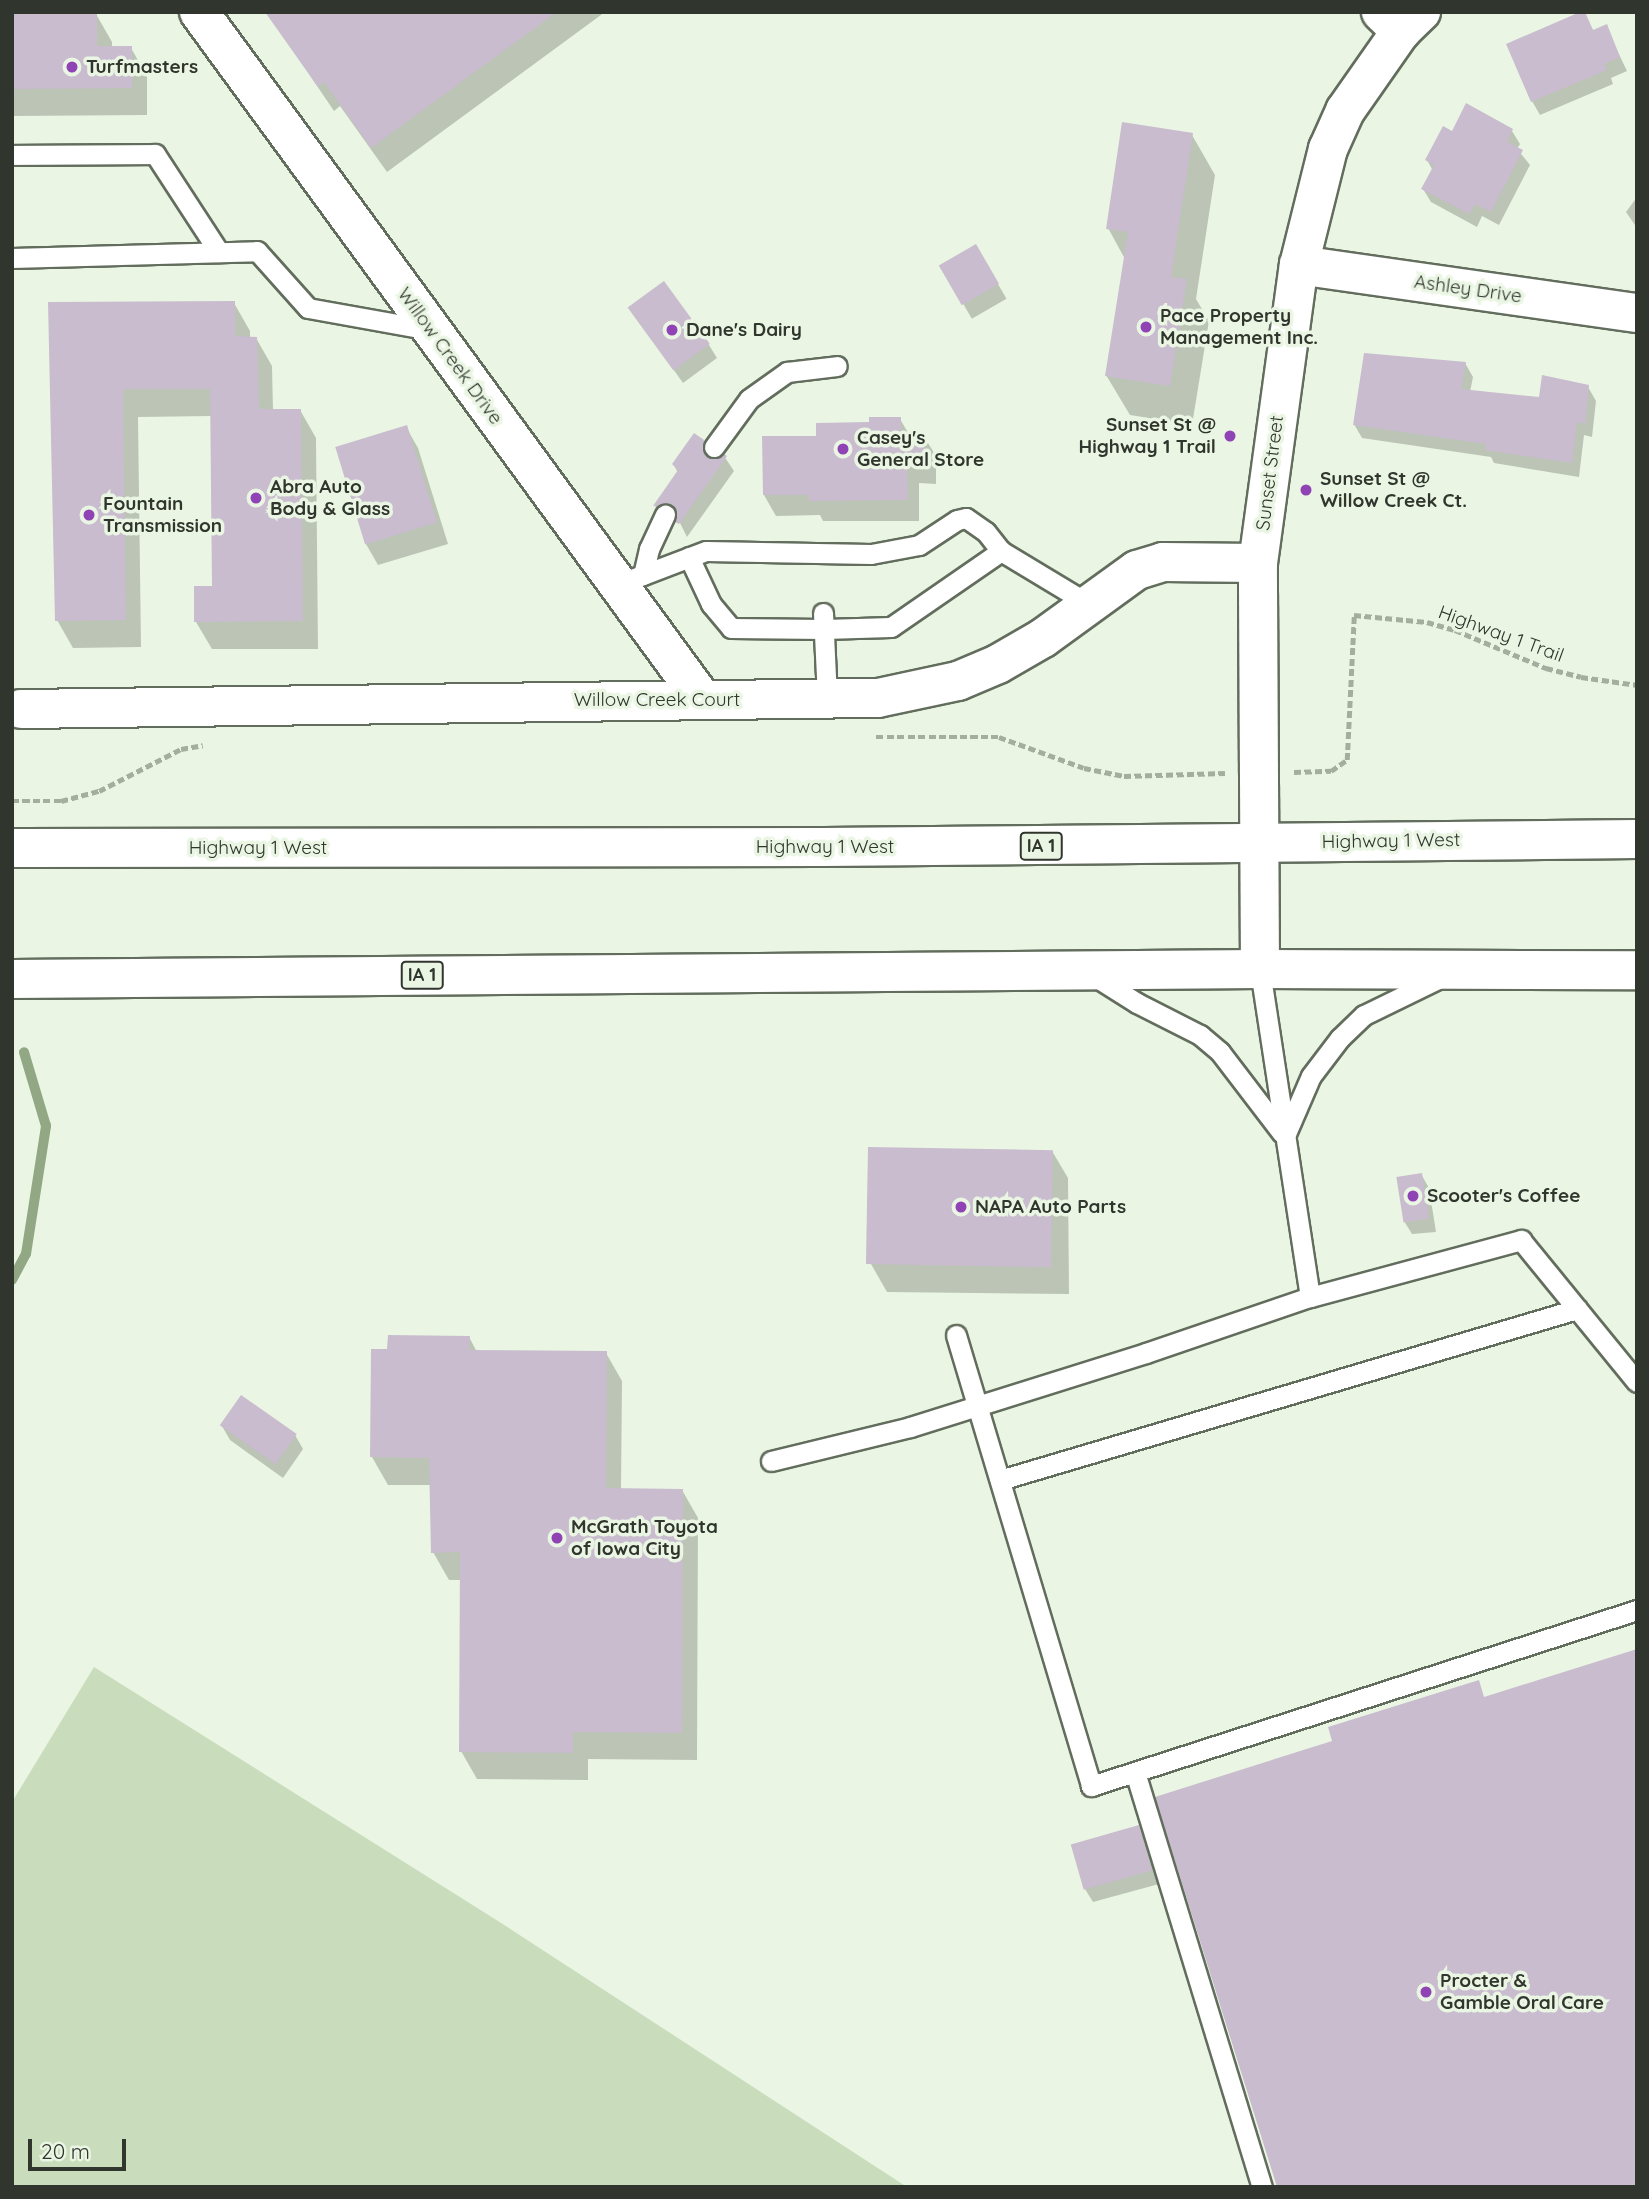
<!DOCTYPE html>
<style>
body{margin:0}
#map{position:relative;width:1649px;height:2199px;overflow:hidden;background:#eaf6e3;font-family:Quicksand,sans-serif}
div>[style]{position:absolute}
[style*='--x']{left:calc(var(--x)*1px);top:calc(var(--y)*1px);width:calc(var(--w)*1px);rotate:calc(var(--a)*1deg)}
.green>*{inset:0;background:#c9ddbd}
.shadow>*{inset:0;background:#0003;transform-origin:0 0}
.stream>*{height:10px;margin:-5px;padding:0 5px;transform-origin:5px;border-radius:5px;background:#92a885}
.building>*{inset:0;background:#c8bcce;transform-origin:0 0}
.path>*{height:4.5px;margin-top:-2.25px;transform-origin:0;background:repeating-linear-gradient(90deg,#a4ae9f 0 7px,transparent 0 10.5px)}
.roads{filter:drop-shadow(2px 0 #636d5d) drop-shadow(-2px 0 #636d5d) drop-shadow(0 2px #636d5d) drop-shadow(0 -2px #636d5d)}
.service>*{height:19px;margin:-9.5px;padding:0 9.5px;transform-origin:9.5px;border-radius:9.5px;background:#fff}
.minor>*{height:38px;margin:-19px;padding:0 19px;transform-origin:19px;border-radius:19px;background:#fff}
.tertiary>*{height:38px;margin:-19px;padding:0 19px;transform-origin:19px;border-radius:19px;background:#fff}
.primary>*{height:38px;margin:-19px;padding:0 19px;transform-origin:19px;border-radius:19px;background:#fff}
.dots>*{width:19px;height:19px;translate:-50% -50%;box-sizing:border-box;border:4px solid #eaf6e3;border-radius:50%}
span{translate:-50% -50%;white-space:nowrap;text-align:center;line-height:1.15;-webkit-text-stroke:7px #eaf6e3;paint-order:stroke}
.shield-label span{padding:2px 5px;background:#eaf6e3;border:2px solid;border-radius:5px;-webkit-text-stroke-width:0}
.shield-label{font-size:18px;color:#30352e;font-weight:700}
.poi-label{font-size:19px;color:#30352e;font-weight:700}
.left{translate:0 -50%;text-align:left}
.right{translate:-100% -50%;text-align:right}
.street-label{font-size:19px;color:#30352e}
.frame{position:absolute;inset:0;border:14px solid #30352e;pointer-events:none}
.scale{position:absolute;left:28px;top:2139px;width:98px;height:32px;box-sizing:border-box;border:4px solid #30352e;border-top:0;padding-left:9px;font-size:21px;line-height:24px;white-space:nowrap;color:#30352e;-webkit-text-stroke:5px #eaf6e3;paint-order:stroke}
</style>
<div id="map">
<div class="green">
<i style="clip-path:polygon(94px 1667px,498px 1921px,907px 2187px,12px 2187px,12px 1802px)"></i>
</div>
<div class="shadow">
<i style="clip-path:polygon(267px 12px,605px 12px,387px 172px,340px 106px,334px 111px)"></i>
<i style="clip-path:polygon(1584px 13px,1594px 32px,1606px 27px,1627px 71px,1611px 78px,1613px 84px,1540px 115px,1532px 101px)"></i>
<i style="clip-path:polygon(96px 14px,112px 42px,112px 48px,131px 48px,147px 76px,147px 115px,12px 116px,12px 15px)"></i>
<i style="clip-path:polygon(1512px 131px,1520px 144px,1517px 149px,1530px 165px,1499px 225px,1482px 216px,1477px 227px,1431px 202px,1423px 189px,1433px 171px,1427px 160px,1452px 133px)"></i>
<i style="clip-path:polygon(1192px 135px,1215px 175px,1196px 299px,1209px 321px,1192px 425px,1130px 415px,1106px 375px,1125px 259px,1108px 228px)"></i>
<i style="clip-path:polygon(1637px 197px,1637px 228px,1626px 212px)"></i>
<i style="left:976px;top:246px;width:61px;height:40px;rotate:60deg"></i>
<i style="clip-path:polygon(234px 303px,250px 331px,250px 338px,256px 338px,272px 366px,273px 411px,300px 410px,316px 438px,318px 649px,212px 649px,196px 622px,214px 588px,212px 416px,138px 417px,141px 647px,73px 648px,57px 620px,50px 304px)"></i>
<i style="clip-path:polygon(630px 308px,709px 345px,717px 358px,683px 383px)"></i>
<i style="clip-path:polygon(1465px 363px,1473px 377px,1470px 392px,1541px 399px,1588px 387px,1596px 401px,1592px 437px,1584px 435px,1579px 477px,1494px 463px,1491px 457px,1362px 438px,1354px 424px)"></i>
<i style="clip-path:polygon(900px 419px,910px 436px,923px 435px,936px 456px,936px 484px,919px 483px,919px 521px,823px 521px,820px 515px,776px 516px,764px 495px,818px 437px)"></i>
<i style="clip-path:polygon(406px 427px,418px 448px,448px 544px,378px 565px,366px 544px)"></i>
<i style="clip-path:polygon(703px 441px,710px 459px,719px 460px,724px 456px,734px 471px,687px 537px,677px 517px,662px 519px,655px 506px,678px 473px,674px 465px)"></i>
<i style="clip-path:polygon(1052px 1151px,1068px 1178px,1069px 1294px,887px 1292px,871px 1264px)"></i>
<i style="clip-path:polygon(1421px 1174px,1429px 1188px,1436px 1232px,1412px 1234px,1404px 1221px)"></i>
<i style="clip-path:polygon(469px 1337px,477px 1352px,606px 1353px,622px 1381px,621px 1490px,682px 1490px,698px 1518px,697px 1760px,588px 1759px,588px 1780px,477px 1779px,461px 1751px,462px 1580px,449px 1580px,433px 1552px,431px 1485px,388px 1485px,372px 1457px,389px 1351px)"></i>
<i style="clip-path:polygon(222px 1426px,295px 1435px,303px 1449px,283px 1478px,230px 1440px)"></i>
<i style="clip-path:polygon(1138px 1827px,1146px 1841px,1159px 1884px,1093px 1902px,1085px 1889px,1073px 1845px)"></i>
</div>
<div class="stream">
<i style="--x:12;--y:1280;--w:30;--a:-62"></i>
<i style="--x:26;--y:1254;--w:130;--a:-81.1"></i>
<i style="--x:46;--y:1126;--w:77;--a:-106.6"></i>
</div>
<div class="building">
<i style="clip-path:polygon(97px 12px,97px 46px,132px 46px,132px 88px,12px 89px,12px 13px)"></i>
<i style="clip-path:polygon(265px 12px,557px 12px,371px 148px,324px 82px,318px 87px)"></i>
<i style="clip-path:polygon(1580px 12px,1585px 12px,1593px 30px,1607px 24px,1620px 57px,1604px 64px,1607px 70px,1531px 102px,1506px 44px)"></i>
<i style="clip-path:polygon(1466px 103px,1513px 129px,1507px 142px,1523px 150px,1491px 212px,1475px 204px,1469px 214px,1421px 189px,1434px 165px,1425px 160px,1443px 126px,1452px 131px)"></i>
<i style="clip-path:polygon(1122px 122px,1193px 133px,1171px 277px,1187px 279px,1170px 386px,1105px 376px,1128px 232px,1106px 229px)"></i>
<i style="left:976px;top:244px;width:46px;height:43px;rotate:60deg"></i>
<i style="left:664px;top:281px;width:78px;height:45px;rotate:54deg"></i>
<i style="clip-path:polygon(235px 301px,235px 336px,257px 337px,259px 409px,301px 409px,303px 621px,194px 622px,194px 586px,212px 586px,210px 389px,123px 389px,126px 620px,55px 621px,48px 302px)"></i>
<i style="clip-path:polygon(1364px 353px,1466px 362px,1461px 389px,1539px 397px,1542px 375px,1589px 385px,1585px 424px,1577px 422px,1572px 463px,1485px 450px,1486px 444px,1353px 425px)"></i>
<i style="clip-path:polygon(869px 417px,901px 417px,901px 434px,924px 434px,925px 463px,907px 463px,908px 500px,809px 501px,809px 495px,763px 495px,762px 436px,816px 436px,816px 423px,869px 422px)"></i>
<i style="left:407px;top:425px;width:102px;height:75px;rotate:73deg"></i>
<i style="clip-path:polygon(694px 433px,704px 440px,703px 451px,707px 457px,718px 458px,724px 454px,727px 456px,679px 524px,675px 522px,675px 508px,671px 503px,653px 506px,678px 470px,672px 464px)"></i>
<i style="left:868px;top:1147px;width:185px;height:117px;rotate:1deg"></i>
<i style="left:1422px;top:1173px;width:46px;height:26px;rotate:81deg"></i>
<i style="clip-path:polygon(388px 1335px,470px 1336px,469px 1350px,607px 1351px,606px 1488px,683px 1489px,682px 1733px,573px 1732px,573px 1753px,459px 1752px,460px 1552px,431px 1553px,429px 1458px,370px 1457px,371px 1349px,387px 1349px)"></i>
<i style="left:241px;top:1395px;width:68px;height:37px;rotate:35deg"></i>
<i style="clip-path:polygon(1637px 1649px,1637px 2187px,1277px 2187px,1155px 1797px,1332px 1741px,1328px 1727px,1479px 1680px,1484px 1697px)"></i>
<i style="left:1139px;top:1825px;width:47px;height:71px;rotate:74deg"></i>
</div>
<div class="path">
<i style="--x:876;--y:737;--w:123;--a:0"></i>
<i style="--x:999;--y:737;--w:90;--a:20"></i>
<i style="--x:1084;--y:768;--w:41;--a:11.3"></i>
<i style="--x:1124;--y:776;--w:101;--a:-1.7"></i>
<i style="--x:1294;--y:772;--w:37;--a:-2"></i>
<i style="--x:1331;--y:771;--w:19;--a:-35"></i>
<i style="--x:1347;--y:760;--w:145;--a:-87.2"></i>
<i style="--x:1354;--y:615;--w:73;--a:5.5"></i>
<i style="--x:1427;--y:622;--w:29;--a:16"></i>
<i style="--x:1455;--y:630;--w:99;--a:22.7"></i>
<i style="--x:1546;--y:668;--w:36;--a:14"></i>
<i style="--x:1581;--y:677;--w:57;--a:8.1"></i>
<i style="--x:12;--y:801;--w:49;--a:0"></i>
<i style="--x:61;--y:801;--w:39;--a:-15"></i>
<i style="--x:99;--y:791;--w:92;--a:-27.1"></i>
<i style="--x:181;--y:749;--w:22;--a:-10"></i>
</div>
<div class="roads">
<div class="service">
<i style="--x:12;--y:155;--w:143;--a:-0.4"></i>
<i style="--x:155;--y:154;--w:117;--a:56.9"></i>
<i style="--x:12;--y:258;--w:245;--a:-1.6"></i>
<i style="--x:257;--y:251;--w:76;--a:48.2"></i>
<i style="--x:308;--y:308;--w:124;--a:10.2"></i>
<i style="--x:714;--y:447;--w:59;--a:-53.9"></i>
<i style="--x:749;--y:399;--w:47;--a:-35.4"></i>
<i style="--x:787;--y:372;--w:50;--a:-6.8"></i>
<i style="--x:689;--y:557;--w:52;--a:64.9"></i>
<i style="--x:711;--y:604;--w:31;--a:50"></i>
<i style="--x:731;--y:628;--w:93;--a:0.6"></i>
<i style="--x:824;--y:629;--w:67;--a:-1.7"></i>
<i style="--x:891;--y:627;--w:134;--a:-34.6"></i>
<i style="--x:643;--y:575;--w:27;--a:-77"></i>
<i style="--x:649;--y:549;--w:38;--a:-65"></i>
<i style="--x:619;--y:584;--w:93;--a:-20.8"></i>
<i style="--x:706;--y:551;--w:165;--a:1"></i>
<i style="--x:871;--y:554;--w:49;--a:-10.6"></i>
<i style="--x:919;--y:545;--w:45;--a:-33.3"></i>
<i style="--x:957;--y:520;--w:9;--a:-13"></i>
<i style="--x:966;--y:518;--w:24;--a:35"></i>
<i style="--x:986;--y:532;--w:24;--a:52"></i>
<i style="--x:1001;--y:551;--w:103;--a:31.1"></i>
<i style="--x:823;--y:613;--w:86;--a:87.3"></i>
<i style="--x:1094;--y:976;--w:51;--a:32.1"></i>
<i style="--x:1137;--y:1003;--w:71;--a:26.9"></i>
<i style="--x:1200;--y:1035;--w:26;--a:40"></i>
<i style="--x:1220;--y:1052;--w:102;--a:52.6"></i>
<i style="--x:1285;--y:1136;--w:65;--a:-66.6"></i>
<i style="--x:1311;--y:1076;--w:48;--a:-52.7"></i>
<i style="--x:1340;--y:1038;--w:33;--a:-44"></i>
<i style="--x:1364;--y:1015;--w:87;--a:-26"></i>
<i style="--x:1310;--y:1297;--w:219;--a:-15.1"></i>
<i style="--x:1521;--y:1240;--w:183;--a:50.8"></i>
<i style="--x:956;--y:1335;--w:471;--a:73.3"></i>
<i style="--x:1091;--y:1786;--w:574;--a:-17.87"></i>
<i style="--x:771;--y:1461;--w:143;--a:-13.7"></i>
<i style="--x:910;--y:1427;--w:247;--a:-17.4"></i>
<i style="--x:1146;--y:1353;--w:173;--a:-18.9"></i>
<i style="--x:1310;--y:1297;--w:332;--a:-98.7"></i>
<i style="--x:1000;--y:1480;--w:602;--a:-16.51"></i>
<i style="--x:1135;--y:1772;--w:434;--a:73"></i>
</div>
<div class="minor">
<i style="--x:199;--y:12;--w:851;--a:53.79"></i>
<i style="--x:1381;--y:12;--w:28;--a:44"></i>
<i style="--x:1299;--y:265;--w:341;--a:8.1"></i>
<i style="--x:21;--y:709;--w:857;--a:-0.74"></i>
<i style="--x:878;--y:698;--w:82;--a:-12"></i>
<i style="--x:958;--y:681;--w:43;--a:-23"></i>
<i style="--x:998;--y:664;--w:52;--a:-30"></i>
<i style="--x:1043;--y:638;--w:116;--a:-35.9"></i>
<i style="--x:1137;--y:570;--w:27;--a:-17"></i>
<i style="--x:1163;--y:562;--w:95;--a:0.6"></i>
</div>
<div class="tertiary">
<i style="--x:1260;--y:969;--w:406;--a:-90.3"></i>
<i style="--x:1258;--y:563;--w:301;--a:-82.2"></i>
<i style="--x:1299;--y:265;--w:120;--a:-76"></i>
<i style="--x:1328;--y:149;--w:42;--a:-65.9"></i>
<i style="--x:1345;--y:111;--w:98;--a:-55"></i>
<i style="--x:1401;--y:31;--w:28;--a:-44"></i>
</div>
<div class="primary">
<i style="--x:12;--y:848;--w:812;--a:-0.07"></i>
<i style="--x:824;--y:847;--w:813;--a:-0.56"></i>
<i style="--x:12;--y:979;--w:1248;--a:-0.46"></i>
<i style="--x:1260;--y:969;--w:377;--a:0.2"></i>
</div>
</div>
<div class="dots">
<i style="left:72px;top:67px;background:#9043b4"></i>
<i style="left:1146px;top:327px;background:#9043b4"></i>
<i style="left:672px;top:330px;background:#9043b4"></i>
<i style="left:1230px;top:436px;background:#9043b4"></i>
<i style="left:843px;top:449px;background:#9043b4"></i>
<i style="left:1306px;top:490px;background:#9043b4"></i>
<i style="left:256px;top:498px;background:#9043b4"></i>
<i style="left:89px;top:515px;background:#9043b4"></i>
<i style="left:1413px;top:1196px;background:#9043b4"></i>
<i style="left:961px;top:1207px;background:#9043b4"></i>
<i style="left:557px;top:1538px;background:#9043b4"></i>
<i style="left:1426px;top:1992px;background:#9043b4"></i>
</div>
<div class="shield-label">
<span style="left:1041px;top:846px">IA 1</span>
<span style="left:422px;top:975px">IA 1</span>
</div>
<div class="poi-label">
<span class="left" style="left:86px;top:67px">Turfmasters</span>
<span class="left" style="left:1160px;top:327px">Pace Property<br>Management Inc.</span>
<span class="left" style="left:686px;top:330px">Dane's Dairy</span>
<span class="right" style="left:1216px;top:436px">Sunset St @<br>Highway 1 Trail</span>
<span class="left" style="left:857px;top:449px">Casey's<br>General Store</span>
<span class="left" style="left:1320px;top:490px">Sunset St @<br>Willow Creek Ct.</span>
<span class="left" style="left:270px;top:498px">Abra Auto<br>Body &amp; Glass</span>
<span class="left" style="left:103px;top:515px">Fountain<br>Transmission</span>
<span class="left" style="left:1427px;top:1196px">Scooter's Coffee</span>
<span class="left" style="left:975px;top:1207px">NAPA Auto Parts</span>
<span class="left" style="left:571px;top:1538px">McGrath Toyota<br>of Iowa City</span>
<span class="left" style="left:1440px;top:1992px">Procter &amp;<br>Gamble Oral Care</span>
</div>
<div class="street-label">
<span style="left:1468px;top:289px;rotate:8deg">Ashley Drive</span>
<span style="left:450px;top:356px;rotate:54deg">Willow Creek Drive</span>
<span style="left:1270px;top:473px;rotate:-83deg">Sunset Street</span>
<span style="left:1501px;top:634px;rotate:20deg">Highway 1 Trail</span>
<span style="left:657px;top:700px">Willow Creek Court</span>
<span style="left:1391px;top:841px;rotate:-1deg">Highway 1 West</span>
<span style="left:825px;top:847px">Highway 1 West</span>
<span style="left:258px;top:848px">Highway 1 West</span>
</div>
<div class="frame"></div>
<div class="scale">20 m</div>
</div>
